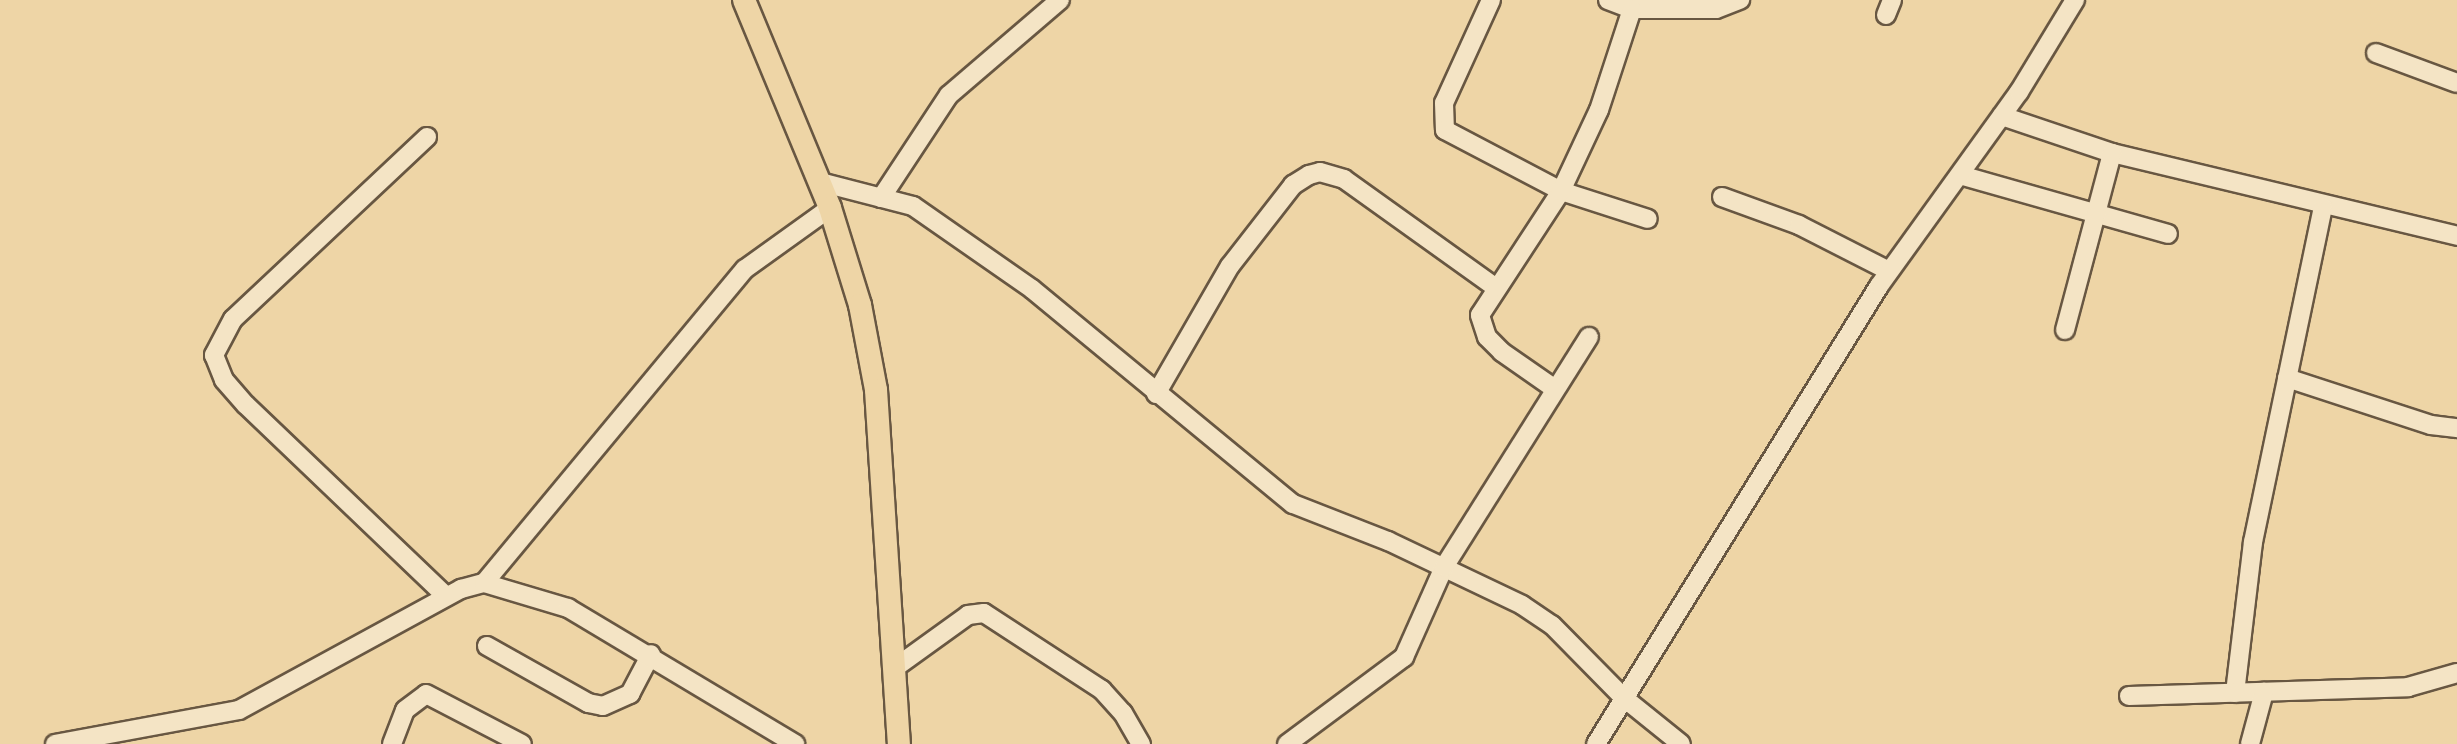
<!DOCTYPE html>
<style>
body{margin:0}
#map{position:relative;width:2457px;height:744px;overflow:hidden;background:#eed5a6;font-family:"IM FELL English",serif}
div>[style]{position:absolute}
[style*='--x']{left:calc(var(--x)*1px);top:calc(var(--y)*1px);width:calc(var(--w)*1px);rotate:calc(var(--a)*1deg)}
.roads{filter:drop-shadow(2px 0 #685742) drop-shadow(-2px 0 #685742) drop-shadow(0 2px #685742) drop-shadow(0 -2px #685742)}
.minor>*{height:18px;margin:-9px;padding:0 9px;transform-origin:9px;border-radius:9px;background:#f4e4c5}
.major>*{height:22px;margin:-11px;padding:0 11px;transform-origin:11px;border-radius:11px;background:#eed5a6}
span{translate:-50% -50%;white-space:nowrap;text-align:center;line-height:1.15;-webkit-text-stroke:7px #f4e4c5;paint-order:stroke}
</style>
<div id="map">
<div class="roads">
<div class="minor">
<i style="--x:1491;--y:0;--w:113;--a:114.5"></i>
<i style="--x:1444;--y:103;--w:27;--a:88"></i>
<i style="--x:1445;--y:130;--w:131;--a:27.7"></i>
<i style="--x:1561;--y:191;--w:91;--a:17.8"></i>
<i style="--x:1608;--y:0;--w:26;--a:21"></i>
<i style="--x:1632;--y:9;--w:84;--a:0"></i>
<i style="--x:1716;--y:9;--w:26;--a:-21"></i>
<i style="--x:1886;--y:15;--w:16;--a:-68"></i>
<i style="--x:2376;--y:53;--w:86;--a:20.3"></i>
<i style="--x:2002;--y:116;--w:116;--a:18.6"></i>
<i style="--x:2112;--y:153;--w:355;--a:13.5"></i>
<i style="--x:427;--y:137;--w:266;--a:136.8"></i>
<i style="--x:233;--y:319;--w:41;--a:117.8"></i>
<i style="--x:214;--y:355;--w:27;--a:68"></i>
<i style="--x:224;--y:380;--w:33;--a:49"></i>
<i style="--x:246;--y:405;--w:277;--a:43.7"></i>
<i style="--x:1960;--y:175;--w:216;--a:15.8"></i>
<i style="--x:820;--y:182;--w:96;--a:14.5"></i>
<i style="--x:913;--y:206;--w:145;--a:34.9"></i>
<i style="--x:1032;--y:289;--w:338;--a:39.5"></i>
<i style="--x:1293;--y:504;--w:102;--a:21.3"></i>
<i style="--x:1388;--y:541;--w:148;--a:25.5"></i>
<i style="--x:1522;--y:605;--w:36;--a:34"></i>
<i style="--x:1552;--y:625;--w:103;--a:45.4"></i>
<i style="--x:1624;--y:698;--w:73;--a:38.9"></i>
<i style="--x:1722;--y:197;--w:82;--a:20"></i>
<i style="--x:1799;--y:225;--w:101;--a:27.1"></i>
<i style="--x:881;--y:198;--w:123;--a:-56.6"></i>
<i style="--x:949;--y:95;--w:146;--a:-40.6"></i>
<i style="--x:2065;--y:330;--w:183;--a:-75.1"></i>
<i style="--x:2287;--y:378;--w:151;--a:18.1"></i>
<i style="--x:2431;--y:425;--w:26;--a:7"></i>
<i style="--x:1555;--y:389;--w:65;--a:-145.1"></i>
<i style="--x:1502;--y:352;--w:21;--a:-135"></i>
<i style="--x:1487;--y:337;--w:23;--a:-108"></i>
<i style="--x:1480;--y:315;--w:148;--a:-56.8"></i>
<i style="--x:1561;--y:191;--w:89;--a:-64.9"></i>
<i style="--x:1599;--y:110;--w:106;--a:-71.9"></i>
<i style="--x:1156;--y:394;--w:148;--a:-60"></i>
<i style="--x:1230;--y:266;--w:103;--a:-52.1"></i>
<i style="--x:1293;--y:185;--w:19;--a:-32"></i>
<i style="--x:1309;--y:175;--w:11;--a:-15"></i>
<i style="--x:1320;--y:172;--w:25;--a:16"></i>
<i style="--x:1344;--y:179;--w:186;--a:35.6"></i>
<i style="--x:484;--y:583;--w:408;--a:-50.3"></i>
<i style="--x:745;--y:269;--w:105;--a:-35.7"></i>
<i style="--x:487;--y:646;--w:116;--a:29.4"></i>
<i style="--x:588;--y:703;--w:15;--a:11"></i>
<i style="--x:603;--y:706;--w:30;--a:-24"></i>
<i style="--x:630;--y:694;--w:45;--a:-62.3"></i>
<i style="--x:896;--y:667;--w:89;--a:-35.8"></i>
<i style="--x:968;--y:615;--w:16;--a:-7"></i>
<i style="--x:984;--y:613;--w:141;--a:33.1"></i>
<i style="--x:1102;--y:690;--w:31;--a:48"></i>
<i style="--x:1123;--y:713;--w:36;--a:60"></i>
<i style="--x:2235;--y:693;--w:152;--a:-83.2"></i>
<i style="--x:2253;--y:542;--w:342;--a:-78.2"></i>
<i style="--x:2129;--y:696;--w:279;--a:-1.8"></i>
<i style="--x:2408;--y:687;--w:51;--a:-15.9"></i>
<i style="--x:55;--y:744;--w:187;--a:-10.5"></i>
<i style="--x:239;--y:710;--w:253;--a:-28.6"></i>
<i style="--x:461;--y:589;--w:24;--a:-15"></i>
<i style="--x:484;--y:583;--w:88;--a:16.6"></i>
<i style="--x:568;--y:608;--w:265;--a:30.9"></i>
<i style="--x:392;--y:744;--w:36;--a:-69"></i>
<i style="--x:405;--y:710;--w:26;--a:-37"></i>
<i style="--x:426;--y:694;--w:108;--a:27.5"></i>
<i style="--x:1287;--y:744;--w:146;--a:-36.6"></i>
<i style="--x:1404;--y:657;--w:98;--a:-66"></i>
<i style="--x:1444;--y:567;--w:272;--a:-57.8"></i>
<i style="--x:1596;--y:744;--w:538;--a:-58.29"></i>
<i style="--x:1879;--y:286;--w:239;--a:-54.2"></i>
<i style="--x:2019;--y:92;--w:108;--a:-58.7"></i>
<i style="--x:2250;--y:744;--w:54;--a:-74.9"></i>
</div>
<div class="major">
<i style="--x:744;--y:0;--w:225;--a:67.5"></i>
<i style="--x:830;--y:208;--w:102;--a:72.8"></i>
<i style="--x:860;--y:305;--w:86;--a:79.3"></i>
<i style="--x:876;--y:390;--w:355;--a:86.3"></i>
</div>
</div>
</div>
